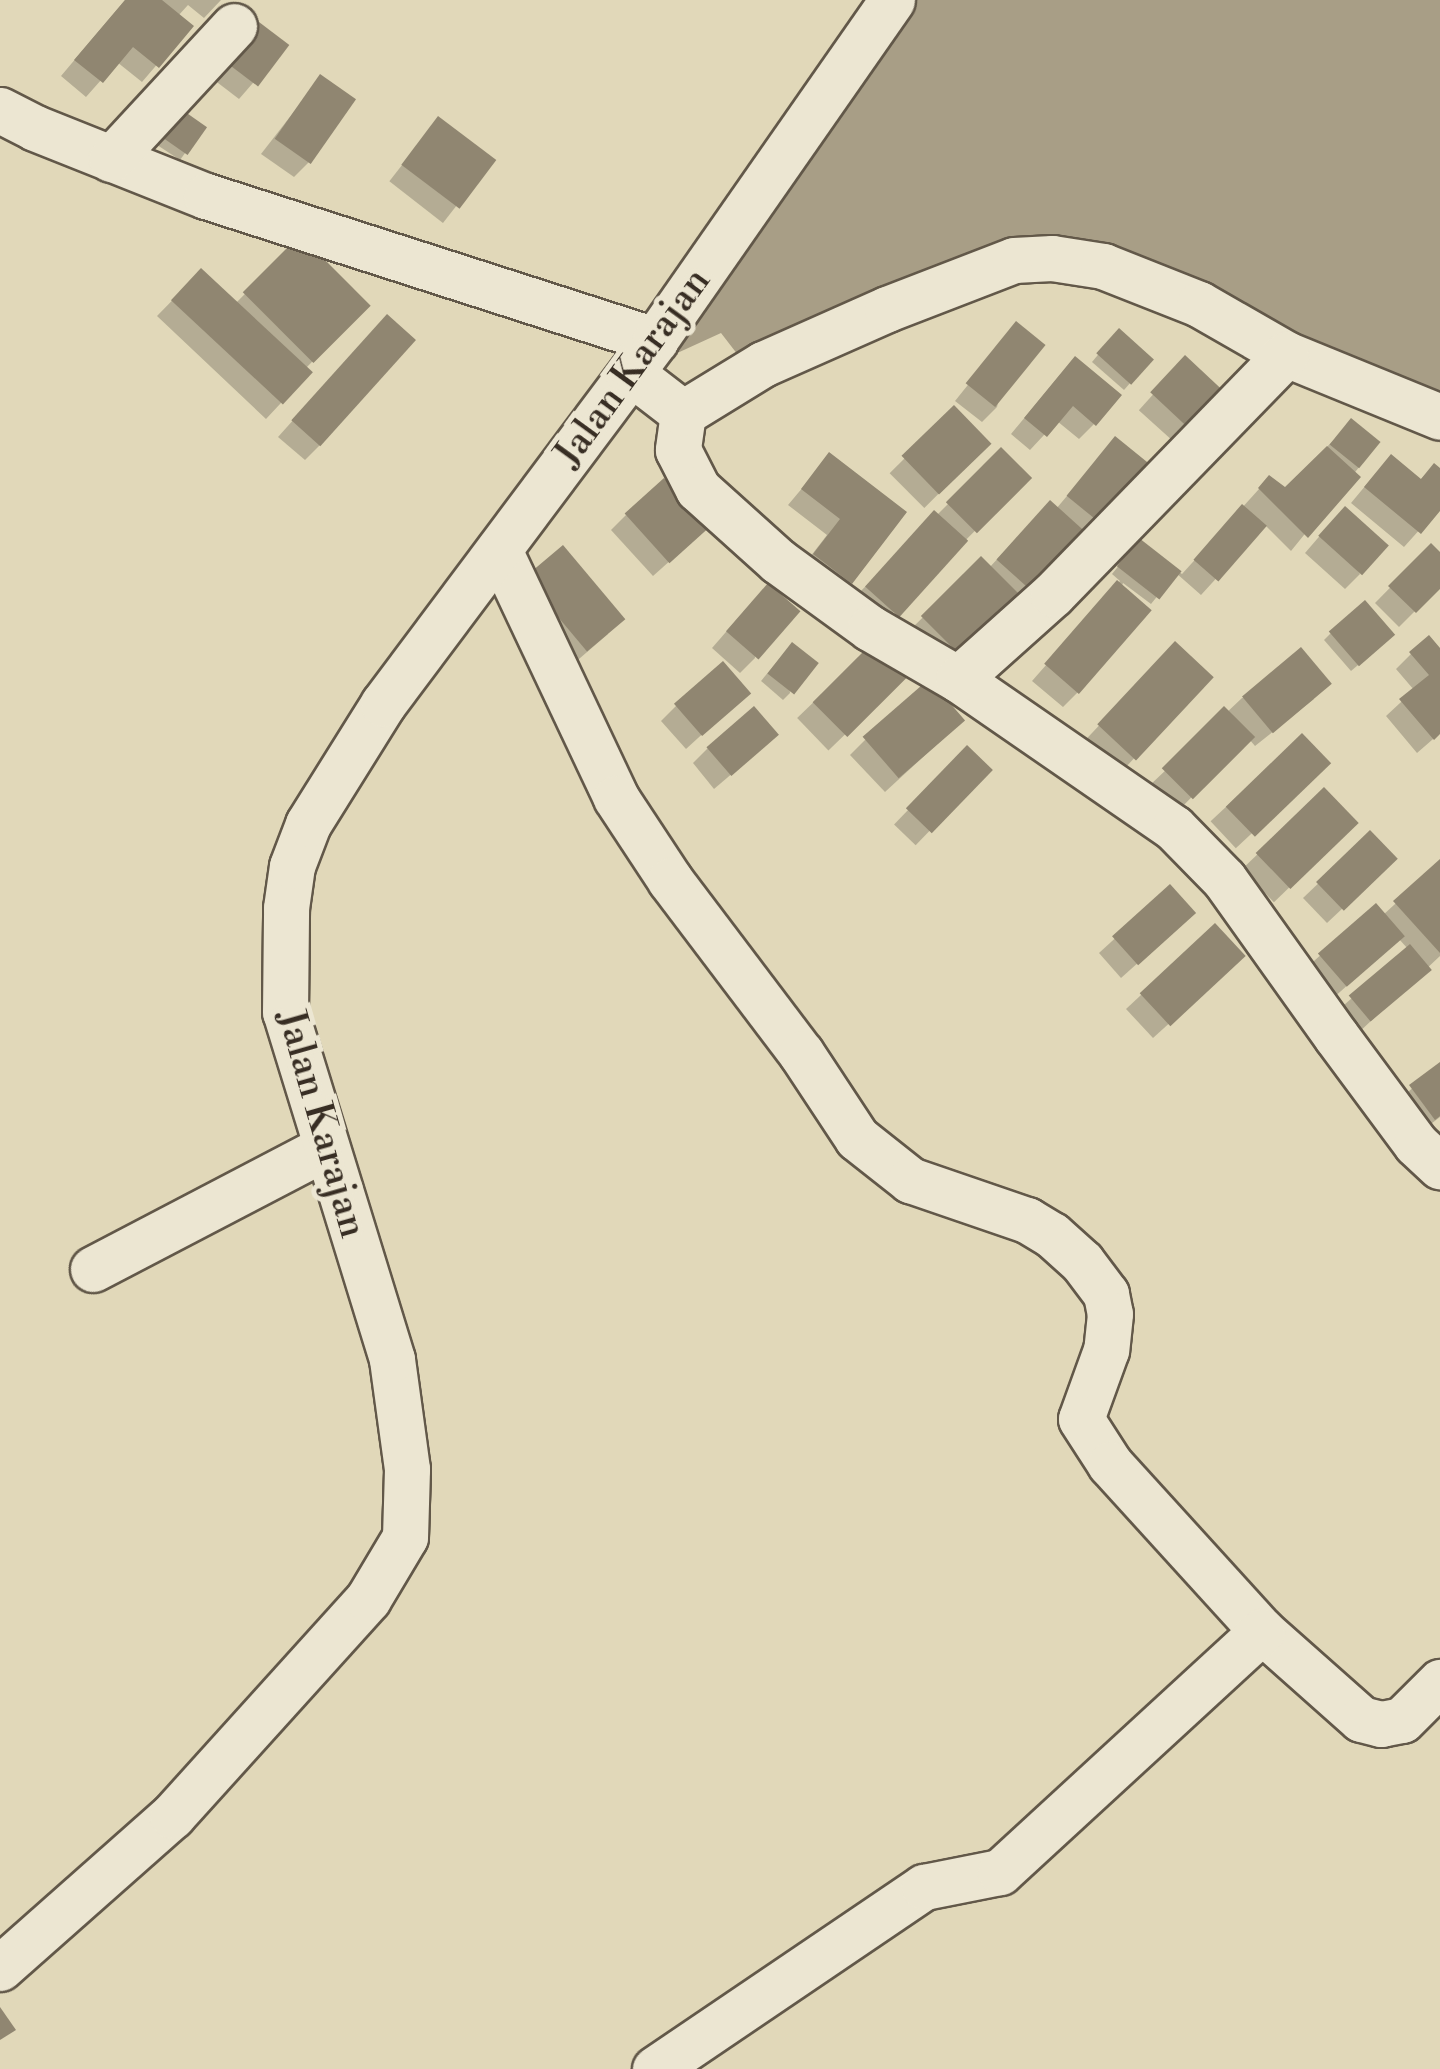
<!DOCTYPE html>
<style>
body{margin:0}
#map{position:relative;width:1440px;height:2069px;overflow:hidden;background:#e1d8b9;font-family:"Libre Bodoni",serif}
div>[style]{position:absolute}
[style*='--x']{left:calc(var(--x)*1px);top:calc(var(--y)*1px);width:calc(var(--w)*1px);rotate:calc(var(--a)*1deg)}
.water>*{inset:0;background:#a89e86}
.shadow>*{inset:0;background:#0003;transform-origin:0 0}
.building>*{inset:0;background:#908671;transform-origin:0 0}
.roads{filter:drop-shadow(2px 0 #625849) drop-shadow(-2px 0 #625849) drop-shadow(0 2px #625849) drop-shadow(0 -2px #625849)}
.minor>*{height:45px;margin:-22.5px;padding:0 22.5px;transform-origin:22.5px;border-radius:22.5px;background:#ece6d2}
span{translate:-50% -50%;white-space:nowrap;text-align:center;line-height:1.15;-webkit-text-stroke:10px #ece6d2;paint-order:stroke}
.street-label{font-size:38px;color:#382e24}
</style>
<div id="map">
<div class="water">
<i style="clip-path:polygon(916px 0,1440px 0,1440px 406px,1077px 252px,738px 355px,721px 333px,662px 360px,708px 302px)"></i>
</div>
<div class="shadow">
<i style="clip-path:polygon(125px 0,221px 0,204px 18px,188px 5px,178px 16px,190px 26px,142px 82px,117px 62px,86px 97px,61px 76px)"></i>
<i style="clip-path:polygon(236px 34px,285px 46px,239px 99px,205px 73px)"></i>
<i style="clip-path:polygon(321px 77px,309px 162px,294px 177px,261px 154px)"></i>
<i style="left:438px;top:119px;width:68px;height:79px;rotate:38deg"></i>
<i style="clip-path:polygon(204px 127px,180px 160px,148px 139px)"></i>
<i style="clip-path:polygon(300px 238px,368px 305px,305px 369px,309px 373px,266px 419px,157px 316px,201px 271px,235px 304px)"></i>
<i style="clip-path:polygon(1016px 325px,997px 407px,982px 422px,955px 401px)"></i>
<i style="clip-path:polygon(372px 332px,320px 445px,305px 460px,278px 437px)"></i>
<i style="clip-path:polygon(1112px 338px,1151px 359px,1124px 390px,1092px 362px)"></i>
<i style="left:1185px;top:359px;width:47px;height:69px;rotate:42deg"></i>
<i style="clip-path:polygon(1060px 375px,1094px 424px,1079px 439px,1057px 421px,1030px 450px,1011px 434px)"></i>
<i style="left:954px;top:409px;width:49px;height:91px;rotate:45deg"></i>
<i style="clip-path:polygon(1344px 429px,1360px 466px,1291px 551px,1265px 525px,1201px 595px,1176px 573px,1151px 604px,1123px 583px,1078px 692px,1063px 707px,1032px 681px,1120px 581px,1112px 574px,1139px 541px,1182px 574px,1269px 478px,1286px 490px)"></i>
<i style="clip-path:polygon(1115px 439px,1148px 467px,949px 673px,908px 632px,981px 560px,989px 568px,1035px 518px,1056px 509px)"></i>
<i style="left:1001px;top:451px;width:38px;height:213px;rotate:45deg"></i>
<i style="clip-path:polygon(830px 455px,850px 582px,835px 597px,800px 570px,827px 535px,788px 505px)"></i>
<i style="clip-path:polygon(1434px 466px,1440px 471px,1440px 507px,1404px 547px,1351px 503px,1376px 473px,1419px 481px)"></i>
<i style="clip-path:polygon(626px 515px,690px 543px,653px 576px,611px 530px)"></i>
<i style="clip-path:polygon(1330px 524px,1360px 574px,1345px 589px,1305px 553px)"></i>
<i style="clip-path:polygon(1431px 546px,1440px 555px,1440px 586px,1399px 627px,1375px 603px)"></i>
<i style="clip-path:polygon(527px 579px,608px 634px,572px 665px)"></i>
<i style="clip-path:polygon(753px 601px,755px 658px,740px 673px,712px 648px)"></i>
<i style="clip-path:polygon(1331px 633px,1385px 642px,1351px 671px,1324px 640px)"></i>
<i style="left:877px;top:641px;width:45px;height:111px;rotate:46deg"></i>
<i style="left:1175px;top:644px;width:48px;height:134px;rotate:43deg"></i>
<i style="clip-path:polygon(785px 652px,790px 693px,783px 700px,761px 681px)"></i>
<i style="clip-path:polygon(1440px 652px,1440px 733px,1417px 753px,1386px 716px,1414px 690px,1396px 669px,1411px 654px)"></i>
<i style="clip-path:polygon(1242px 698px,1314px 699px,1255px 746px,1249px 739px,1176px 813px,1149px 786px)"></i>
<i style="clip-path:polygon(676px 706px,732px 707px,686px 749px,661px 721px)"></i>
<i style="clip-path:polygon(947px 735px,885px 792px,850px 755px,865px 740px)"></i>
<i style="left:1302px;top:736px;width:37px;height:125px;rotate:47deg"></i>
<i style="clip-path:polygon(708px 748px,761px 749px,714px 789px,693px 763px)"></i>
<i style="left:967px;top:749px;width:30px;height:105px;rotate:44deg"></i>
<i style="left:1324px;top:790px;width:46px;height:114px;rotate:46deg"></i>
<i style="clip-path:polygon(1370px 834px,1379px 874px,1327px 923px,1303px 898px)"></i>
<i style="clip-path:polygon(1440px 863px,1440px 956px,1356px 1035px,1336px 1012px,1408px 949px,1399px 939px,1331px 1000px,1304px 970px,1375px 906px,1383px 915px)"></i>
<i style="clip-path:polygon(1170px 888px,1177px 928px,1121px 978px,1099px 953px)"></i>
<i style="clip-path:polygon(1215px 926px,1227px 971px,1153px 1038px,1126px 1009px)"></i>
<i style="clip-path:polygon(1440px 1065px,1440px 1117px,1419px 1133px,1396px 1102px)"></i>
</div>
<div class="building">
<i style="clip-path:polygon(125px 0,162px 0,194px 26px,159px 68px,133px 47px,103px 83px,74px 60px)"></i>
<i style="left:251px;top:16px;width:48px;height:52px;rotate:37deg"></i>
<i style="left:320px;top:74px;width:44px;height:79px;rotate:35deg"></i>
<i style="left:171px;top:102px;width:44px;height:34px;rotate:35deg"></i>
<i style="left:438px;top:116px;width:73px;height:61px;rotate:37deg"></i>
<i style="left:300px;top:235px;width:100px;height:81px;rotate:45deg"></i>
<i style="left:201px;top:268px;width:153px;height:44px;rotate:43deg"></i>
<i style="left:387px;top:314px;width:39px;height:143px;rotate:42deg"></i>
<i style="left:1016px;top:321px;width:38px;height:80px;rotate:39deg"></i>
<i style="left:1119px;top:328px;width:47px;height:34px;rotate:42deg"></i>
<i style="left:1185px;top:355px;width:53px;height:51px;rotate:43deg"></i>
<i style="clip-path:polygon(1075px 356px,1122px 395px,1096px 426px,1073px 406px,1047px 437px,1024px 418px)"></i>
<i style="left:954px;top:405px;width:54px;height:73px;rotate:46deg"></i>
<i style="left:1351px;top:418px;width:38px;height:34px;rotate:39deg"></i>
<i style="left:1115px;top:436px;width:48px;height:77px;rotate:39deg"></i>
<i style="clip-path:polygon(1327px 446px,1361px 477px,1308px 538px,1258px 488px,1269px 475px,1285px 487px)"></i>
<i style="left:1001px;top:447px;width:44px;height:78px;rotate:45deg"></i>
<i style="clip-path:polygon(829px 452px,907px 512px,852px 584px,813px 554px,840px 519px,801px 489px)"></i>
<i style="clip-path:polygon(1391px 454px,1421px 479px,1434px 463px,1440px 468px,1440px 511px,1421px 534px,1364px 487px)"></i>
<i style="left:664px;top:478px;width:67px;height:53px;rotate:48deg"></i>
<i style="left:1050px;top:500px;width:54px;height:80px;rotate:42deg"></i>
<i style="left:1242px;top:504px;width:33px;height:74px;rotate:41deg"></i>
<i style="left:1345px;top:506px;width:59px;height:40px;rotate:42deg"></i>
<i style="left:934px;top:510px;width:46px;height:103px;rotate:42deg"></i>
<i style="left:1139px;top:538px;width:54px;height:36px;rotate:38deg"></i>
<i style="clip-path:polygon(1431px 543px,1440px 552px,1440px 589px,1416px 613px,1388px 586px)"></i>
<i style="left:563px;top:545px;width:97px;height:50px;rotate:50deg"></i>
<i style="left:981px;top:556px;width:64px;height:85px;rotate:45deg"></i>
<i style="left:1117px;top:580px;width:46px;height:111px;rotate:41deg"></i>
<i style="left:768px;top:583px;width:43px;height:64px;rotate:41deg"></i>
<i style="left:1365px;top:600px;width:46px;height:48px;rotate:49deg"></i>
<i style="clip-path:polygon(1429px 635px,1440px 648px,1440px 734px,1434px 740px,1399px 699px,1429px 675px,1409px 652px)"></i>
<i style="left:877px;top:638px;width:49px;height:91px;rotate:45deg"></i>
<i style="left:1175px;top:641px;width:53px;height:114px;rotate:43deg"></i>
<i style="left:792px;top:642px;width:34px;height:40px;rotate:38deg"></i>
<i style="left:1301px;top:647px;width:48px;height:77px;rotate:50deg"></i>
<i style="left:723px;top:661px;width:43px;height:65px;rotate:49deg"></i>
<i style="left:929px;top:679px;width:55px;height:88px;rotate:49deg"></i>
<i style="left:754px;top:706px;width:38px;height:63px;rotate:49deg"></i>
<i style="left:1224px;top:706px;width:44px;height:88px;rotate:45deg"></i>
<i style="left:1302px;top:733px;width:42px;height:106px;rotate:46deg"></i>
<i style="left:967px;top:745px;width:36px;height:88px;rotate:44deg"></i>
<i style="left:1324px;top:787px;width:50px;height:95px;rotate:46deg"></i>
<i style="left:1370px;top:830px;width:40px;height:75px;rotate:46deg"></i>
<i style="clip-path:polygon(1440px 859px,1440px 953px,1393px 901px)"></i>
<i style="left:1170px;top:884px;width:39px;height:78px;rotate:48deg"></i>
<i style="left:1376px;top:903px;width:44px;height:77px;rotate:49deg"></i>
<i style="left:1215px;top:923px;width:45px;height:103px;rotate:47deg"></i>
<i style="left:1410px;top:944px;width:34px;height:80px;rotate:50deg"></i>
<i style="clip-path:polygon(1440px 1062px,1440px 1116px,1435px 1120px,1409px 1085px)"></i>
<i style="clip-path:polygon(0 2007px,16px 2030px,0 2040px)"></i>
</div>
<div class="roads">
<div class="minor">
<i style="--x:0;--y:110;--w:39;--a:27"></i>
<i style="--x:35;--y:128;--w:184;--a:21.7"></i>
<i style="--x:206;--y:196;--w:472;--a:17.8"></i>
<i style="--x:111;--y:159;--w:181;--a:-47.2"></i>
<i style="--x:631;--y:373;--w:66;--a:37.6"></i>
<i style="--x:683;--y:413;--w:37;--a:98"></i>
<i style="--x:678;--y:450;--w:44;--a:62.9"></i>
<i style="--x:698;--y:489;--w:108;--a:42"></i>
<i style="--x:778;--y:561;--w:114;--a:36.1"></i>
<i style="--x:870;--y:628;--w:102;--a:30.1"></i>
<i style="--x:958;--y:679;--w:262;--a:34.6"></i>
<i style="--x:1174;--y:828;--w:71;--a:45.6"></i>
<i style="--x:1224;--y:879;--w:193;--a:54.5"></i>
<i style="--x:1336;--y:1036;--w:134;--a:53.5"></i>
<i style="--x:1416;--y:1144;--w:33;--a:43"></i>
<i style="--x:683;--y:413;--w:94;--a:-31.5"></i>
<i style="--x:763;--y:364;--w:136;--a:-23.9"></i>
<i style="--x:887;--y:309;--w:136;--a:-21.1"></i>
<i style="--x:1014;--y:260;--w:38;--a:-3"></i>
<i style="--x:1052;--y:258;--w:52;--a:8.9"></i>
<i style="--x:1103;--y:266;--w:103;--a:21.6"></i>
<i style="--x:1199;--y:304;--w:100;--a:29.9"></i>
<i style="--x:1286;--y:354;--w:166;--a:22.2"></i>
<i style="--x:499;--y:550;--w:274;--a:64.7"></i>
<i style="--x:616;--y:798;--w:98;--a:56.6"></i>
<i style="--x:670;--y:880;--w:217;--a:52.9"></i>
<i style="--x:801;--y:1053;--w:102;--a:56.6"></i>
<i style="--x:857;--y:1138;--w:68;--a:38.4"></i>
<i style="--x:910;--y:1180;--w:124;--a:18.9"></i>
<i style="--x:1027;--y:1220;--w:29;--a:31"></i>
<i style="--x:1052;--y:1235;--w:40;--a:42"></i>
<i style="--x:1082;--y:1262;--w:40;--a:53"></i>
<i style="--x:1106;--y:1294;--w:20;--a:79"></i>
<i style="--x:1110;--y:1314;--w:36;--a:96"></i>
<i style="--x:1106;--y:1350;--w:73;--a:109.9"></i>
<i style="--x:1081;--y:1419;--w:54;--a:57.2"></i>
<i style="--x:1110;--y:1464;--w:226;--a:47.7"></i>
<i style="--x:1262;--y:1631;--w:132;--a:41.6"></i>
<i style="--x:1361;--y:1719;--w:21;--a:14"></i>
<i style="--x:1381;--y:1724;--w:21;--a:-11"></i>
<i style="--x:1402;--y:1720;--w:54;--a:-45"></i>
<i style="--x:958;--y:679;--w:127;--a:-41.8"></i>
<i style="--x:1053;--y:594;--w:334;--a:-45.8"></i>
<i style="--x:93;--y:1269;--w:263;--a:-27.6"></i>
<i style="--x:0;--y:1968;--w:230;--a:-41.5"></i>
<i style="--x:172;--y:1816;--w:292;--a:-47.9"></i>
<i style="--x:368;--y:1599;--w:72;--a:-59.2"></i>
<i style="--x:405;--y:1537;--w:68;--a:-88.3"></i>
<i style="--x:407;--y:1469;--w:111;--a:-97.8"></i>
<i style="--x:392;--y:1359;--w:363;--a:-107.1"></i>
<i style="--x:285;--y:1012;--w:104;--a:-89.4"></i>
<i style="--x:286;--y:908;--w:42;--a:-81.9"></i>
<i style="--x:292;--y:866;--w:45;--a:-69.1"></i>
<i style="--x:308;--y:824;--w:142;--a:-58"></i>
<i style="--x:383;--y:704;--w:454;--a:-53.2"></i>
<i style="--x:655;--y:340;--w:414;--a:-55.1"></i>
<i style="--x:655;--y:2069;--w:325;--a:-34.1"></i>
<i style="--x:924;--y:1887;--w:77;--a:-11.2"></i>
<i style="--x:1000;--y:1872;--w:356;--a:-42.6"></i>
</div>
</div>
<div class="street-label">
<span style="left:633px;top:368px;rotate:-54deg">Jalan Karajan</span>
<span style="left:321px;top:1124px;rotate:74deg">Jalan Karajan</span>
</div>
</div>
